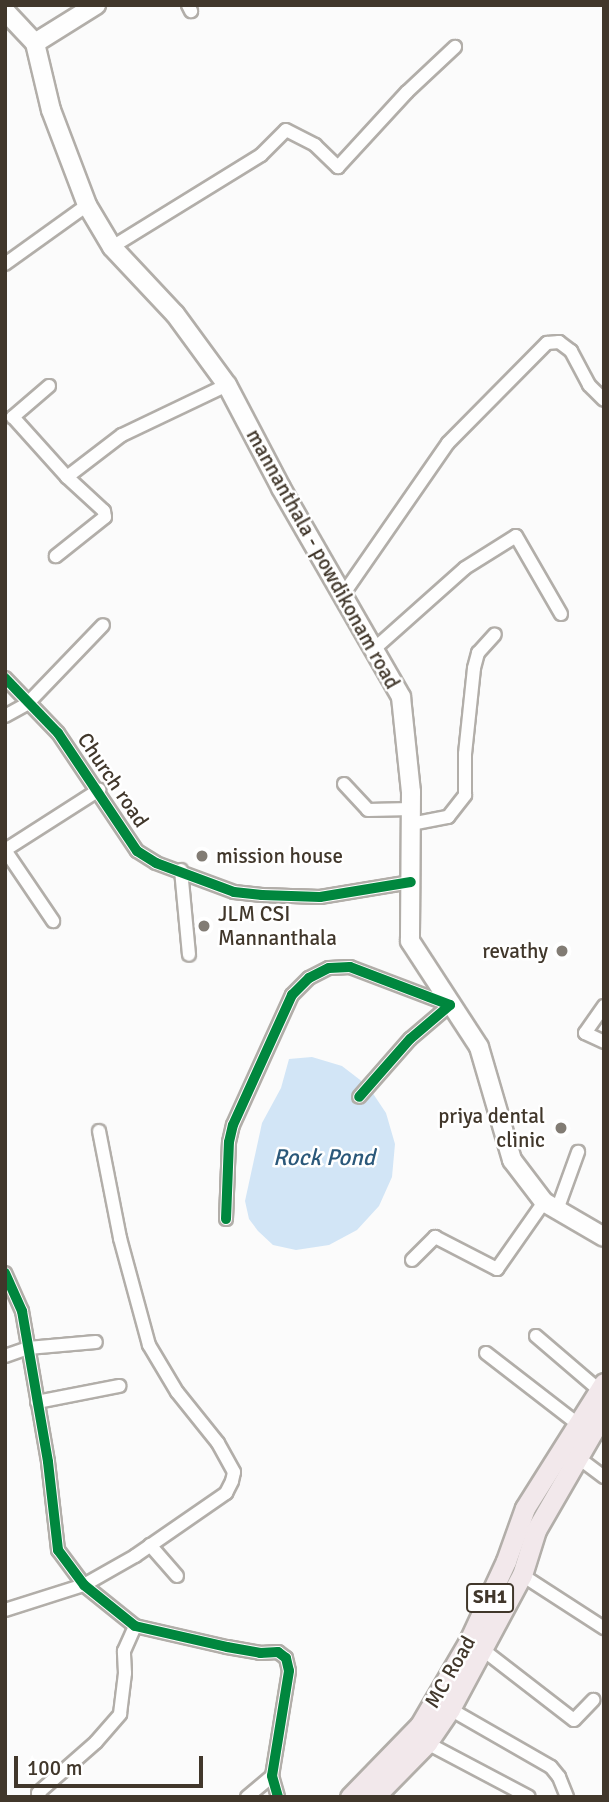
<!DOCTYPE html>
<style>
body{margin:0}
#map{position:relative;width:609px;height:1802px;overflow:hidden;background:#fbfbfb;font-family:Signika,sans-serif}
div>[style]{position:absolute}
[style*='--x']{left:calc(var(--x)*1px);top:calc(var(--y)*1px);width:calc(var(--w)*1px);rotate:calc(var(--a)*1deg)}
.water>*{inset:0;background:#d2e5f6}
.roads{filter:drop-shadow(2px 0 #b2aea9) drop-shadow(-2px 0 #b2aea9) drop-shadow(0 2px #b2aea9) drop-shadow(0 -2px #b2aea9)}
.street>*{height:12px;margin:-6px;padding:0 6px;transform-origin:6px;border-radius:6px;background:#fefefe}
.secondary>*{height:18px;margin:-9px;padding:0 9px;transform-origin:9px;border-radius:9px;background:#fefefe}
.primary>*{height:19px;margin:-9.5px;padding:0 9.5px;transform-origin:9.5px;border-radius:9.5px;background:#f2e8eb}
.cycleway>*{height:10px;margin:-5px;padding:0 5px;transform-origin:5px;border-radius:5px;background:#00873e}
.dots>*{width:19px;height:19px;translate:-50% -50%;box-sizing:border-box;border:4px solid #fff;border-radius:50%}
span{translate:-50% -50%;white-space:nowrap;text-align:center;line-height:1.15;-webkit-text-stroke:5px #fff;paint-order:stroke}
.shield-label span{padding:2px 5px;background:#fff;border:2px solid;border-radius:5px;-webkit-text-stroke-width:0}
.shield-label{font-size:19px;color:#41372b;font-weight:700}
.street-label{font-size:21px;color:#41372b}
.poi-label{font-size:21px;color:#41372b}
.left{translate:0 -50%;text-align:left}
.right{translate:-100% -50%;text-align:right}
.water-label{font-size:23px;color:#2b587a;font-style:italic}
.frame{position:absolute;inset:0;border:7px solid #41372b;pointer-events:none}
.scale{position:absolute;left:14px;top:1756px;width:189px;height:32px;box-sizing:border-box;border:4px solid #41372b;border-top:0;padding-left:9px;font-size:21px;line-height:24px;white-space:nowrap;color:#41372b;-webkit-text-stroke:5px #fff;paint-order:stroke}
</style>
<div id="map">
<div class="water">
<i style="clip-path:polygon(312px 1057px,342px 1066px,368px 1086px,386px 1113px,395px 1144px,392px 1177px,379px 1206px,357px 1230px,329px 1245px,296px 1250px,273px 1245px,258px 1231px,249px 1219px,245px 1201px,262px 1123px,281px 1088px,289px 1059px)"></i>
</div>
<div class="roads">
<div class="street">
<i style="--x:188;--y:5;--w:7;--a:63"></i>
<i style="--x:112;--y:247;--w:175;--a:-31.7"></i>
<i style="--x:261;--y:155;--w:35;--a:-45"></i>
<i style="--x:286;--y:130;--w:33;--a:27"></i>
<i style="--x:315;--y:145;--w:32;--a:44"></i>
<i style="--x:338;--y:167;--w:102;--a:-47.4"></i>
<i style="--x:407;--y:92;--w:66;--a:-43.2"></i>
<i style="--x:5;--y:264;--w:101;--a:-35.7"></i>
<i style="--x:49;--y:386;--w:48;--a:139.3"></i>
<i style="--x:13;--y:417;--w:81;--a:48"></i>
<i style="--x:67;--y:477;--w:50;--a:42.6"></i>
<i style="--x:104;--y:511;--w:6;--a:81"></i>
<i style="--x:105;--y:517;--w:63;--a:141.5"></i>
<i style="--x:67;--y:477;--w:69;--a:-37.4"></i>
<i style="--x:122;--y:435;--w:116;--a:-25.5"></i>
<i style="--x:342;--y:596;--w:186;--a:-55.3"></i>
<i style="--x:448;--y:443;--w:141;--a:-45.3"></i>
<i style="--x:547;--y:343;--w:12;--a:-5"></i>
<i style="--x:559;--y:342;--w:15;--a:37"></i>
<i style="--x:571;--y:351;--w:38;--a:62"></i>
<i style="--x:589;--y:385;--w:21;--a:45"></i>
<i style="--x:373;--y:650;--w:123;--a:-41.7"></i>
<i style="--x:465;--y:568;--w:60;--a:-32.1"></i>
<i style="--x:516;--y:536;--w:90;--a:60"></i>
<i style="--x:5;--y:678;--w:76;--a:46.1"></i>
<i style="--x:58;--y:733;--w:142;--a:56.2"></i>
<i style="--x:137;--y:851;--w:22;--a:32"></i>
<i style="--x:156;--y:863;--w:83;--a:20.4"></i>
<i style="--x:234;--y:892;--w:28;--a:6"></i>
<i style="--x:262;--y:895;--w:58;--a:2"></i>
<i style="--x:320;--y:897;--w:92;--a:-9.4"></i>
<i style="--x:5;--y:716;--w:26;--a:-29"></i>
<i style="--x:28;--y:703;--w:108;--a:-46.1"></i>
<i style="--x:344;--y:784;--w:35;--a:47"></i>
<i style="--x:368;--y:810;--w:43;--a:-1.3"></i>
<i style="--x:411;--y:824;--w:38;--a:-11"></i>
<i style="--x:448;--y:817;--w:28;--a:-52"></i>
<i style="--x:465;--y:795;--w:41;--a:-90"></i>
<i style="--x:465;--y:754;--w:86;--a:-84"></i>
<i style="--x:474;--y:668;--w:16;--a:-75"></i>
<i style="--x:478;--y:653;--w:25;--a:-48"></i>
<i style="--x:5;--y:850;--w:112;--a:-32.6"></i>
<i style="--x:5;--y:850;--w:86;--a:55.9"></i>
<i style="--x:181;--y:870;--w:85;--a:84.6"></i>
<i style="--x:604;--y:1006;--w:33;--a:125"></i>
<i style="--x:585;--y:1033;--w:21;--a:25"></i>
<i style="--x:557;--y:1210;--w:62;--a:-70.1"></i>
<i style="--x:226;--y:1219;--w:77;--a:-87.8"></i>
<i style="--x:229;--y:1142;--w:17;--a:-77"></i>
<i style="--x:233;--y:1125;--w:143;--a:-65.6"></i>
<i style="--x:292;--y:995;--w:24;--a:-45"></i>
<i style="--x:309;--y:978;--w:22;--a:-27"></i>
<i style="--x:329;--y:968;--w:21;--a:-3"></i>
<i style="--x:350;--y:967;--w:107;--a:20.8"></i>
<i style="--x:450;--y:1005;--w:52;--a:139.6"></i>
<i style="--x:410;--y:1039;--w:77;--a:131.3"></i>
<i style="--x:412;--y:1260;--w:33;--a:-45"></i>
<i style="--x:435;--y:1237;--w:70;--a:27.3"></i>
<i style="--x:497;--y:1269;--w:82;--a:-55"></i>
<i style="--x:5;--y:1273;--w:42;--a:65.9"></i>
<i style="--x:22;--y:1311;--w:153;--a:80.2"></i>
<i style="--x:48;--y:1462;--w:89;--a:83.5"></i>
<i style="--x:58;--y:1550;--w:44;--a:53.4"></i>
<i style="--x:84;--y:1585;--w:65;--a:38.8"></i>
<i style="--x:135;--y:1626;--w:94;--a:12.9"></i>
<i style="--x:227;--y:1647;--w:34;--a:10"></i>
<i style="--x:260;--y:1653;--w:18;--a:-3"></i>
<i style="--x:278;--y:1652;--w:10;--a:37"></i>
<i style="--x:286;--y:1658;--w:13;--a:77"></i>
<i style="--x:289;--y:1671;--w:106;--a:99.2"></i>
<i style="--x:272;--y:1776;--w:22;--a:74"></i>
<i style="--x:536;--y:1336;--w:83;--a:40.6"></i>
<i style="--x:486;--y:1353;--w:116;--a:37.7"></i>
<i style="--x:5;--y:1356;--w:24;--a:-19"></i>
<i style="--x:28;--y:1348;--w:68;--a:-5"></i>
<i style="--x:37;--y:1402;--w:84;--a:-11"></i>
<i style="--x:576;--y:1456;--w:35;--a:37"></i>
<i style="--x:150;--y:1545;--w:41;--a:48.9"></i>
<i style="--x:522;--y:1575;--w:98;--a:32.9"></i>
<i style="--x:5;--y:1610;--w:83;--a:-17.6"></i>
<i style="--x:84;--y:1585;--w:59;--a:-29.6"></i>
<i style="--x:135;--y:1556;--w:111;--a:-34.7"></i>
<i style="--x:226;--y:1493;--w:13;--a:-63"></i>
<i style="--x:232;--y:1481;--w:9;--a:-77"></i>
<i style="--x:234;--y:1472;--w:33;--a:-119"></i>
<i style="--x:218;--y:1443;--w:65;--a:-128.8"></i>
<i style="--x:177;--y:1392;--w:55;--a:-120.8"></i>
<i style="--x:149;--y:1345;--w:111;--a:-105.2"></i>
<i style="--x:120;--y:1238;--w:109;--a:-101.1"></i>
<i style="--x:482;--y:1649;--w:116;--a:37.7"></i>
<i style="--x:574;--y:1720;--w:28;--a:-46"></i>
<i style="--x:450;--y:1709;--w:116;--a:29.9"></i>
<i style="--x:551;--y:1767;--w:13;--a:51"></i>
<i style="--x:559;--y:1777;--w:22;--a:68"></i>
<i style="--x:427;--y:1743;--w:115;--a:27.9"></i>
<i style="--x:40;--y:1797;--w:4;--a:-117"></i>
<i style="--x:38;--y:1793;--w:77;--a:-41.3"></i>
<i style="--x:96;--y:1742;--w:37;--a:-49"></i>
<i style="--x:120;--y:1714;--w:41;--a:-83"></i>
<i style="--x:125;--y:1673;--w:22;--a:-93"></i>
<i style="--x:124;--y:1651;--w:27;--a:-66"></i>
<i style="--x:247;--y:1797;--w:33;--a:-40"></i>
</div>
<div class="secondary">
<i style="--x:5;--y:11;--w:44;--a:46.8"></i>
<i style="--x:35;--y:43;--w:69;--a:76.6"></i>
<i style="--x:51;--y:110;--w:102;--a:69.2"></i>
<i style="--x:87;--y:205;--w:49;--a:59.2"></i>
<i style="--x:112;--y:247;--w:92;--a:46.8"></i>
<i style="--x:175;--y:314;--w:88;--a:53.8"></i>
<i style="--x:227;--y:385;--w:116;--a:62.3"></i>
<i style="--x:281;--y:488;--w:241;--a:60.1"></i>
<i style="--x:401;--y:697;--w:96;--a:84"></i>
<i style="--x:411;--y:792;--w:149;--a:90.4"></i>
<i style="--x:410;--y:941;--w:126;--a:56.9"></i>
<i style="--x:479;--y:1047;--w:118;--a:73.7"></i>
<i style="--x:512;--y:1160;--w:53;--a:52.7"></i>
<i style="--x:544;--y:1202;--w:69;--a:30.3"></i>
<i style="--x:35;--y:43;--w:72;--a:-31.9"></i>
</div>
<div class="primary">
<i style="--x:350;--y:1797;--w:100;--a:-45.8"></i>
<i style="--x:420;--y:1725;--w:95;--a:-59.7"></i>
<i style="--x:468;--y:1643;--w:90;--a:-65.1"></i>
<i style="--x:506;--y:1561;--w:56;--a:-70.3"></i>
<i style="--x:525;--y:1508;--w:148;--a:-57.7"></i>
<i style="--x:374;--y:1797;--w:76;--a:-45.5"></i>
<i style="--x:427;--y:1743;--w:41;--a:-55.9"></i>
<i style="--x:450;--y:1709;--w:152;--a:-61.8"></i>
<i style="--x:522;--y:1575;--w:47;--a:-72.7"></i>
<i style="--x:536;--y:1530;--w:136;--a:-60"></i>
</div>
</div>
<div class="cycleway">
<i style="--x:5;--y:678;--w:76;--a:46.1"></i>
<i style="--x:58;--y:733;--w:142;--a:56.2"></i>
<i style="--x:137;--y:851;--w:22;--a:32"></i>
<i style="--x:156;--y:863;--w:83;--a:20.4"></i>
<i style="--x:234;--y:892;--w:28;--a:6"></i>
<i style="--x:262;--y:895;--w:58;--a:2"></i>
<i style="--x:320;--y:897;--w:92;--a:-9.4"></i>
<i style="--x:226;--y:1219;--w:77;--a:-87.8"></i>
<i style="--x:229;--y:1142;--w:17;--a:-77"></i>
<i style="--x:233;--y:1125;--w:143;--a:-65.6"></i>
<i style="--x:292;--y:995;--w:24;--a:-45"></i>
<i style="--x:309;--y:978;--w:22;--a:-27"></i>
<i style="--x:329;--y:968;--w:21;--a:-3"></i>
<i style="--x:350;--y:967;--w:107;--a:20.8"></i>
<i style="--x:450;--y:1005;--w:52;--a:139.6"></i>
<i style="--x:410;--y:1039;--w:77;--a:131.3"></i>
<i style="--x:5;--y:1273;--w:42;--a:65.9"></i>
<i style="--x:22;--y:1311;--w:153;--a:80.2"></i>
<i style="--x:48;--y:1462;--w:89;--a:83.5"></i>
<i style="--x:58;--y:1550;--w:44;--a:53.4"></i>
<i style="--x:84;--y:1585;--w:65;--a:38.8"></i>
<i style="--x:135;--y:1626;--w:94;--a:12.9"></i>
<i style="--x:227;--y:1647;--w:34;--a:10"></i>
<i style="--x:260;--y:1653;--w:18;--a:-3"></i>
<i style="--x:278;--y:1652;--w:10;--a:37"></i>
<i style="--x:286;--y:1658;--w:13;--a:77"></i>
<i style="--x:289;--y:1671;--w:106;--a:99.2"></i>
<i style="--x:272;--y:1776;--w:22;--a:74"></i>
</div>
<div class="dots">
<i style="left:202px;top:856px;background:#827c74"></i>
<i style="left:204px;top:926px;background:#827c74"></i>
<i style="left:562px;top:951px;background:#827c74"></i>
<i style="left:561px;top:1128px;background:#827c74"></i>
</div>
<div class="shield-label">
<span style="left:490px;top:1598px">SH1</span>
</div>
<div class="street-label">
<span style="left:323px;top:559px;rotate:61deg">mannanthala - powdikonam road</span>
<span style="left:113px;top:780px;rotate:56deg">Church road</span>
<span style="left:450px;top:1672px;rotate:-60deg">MC Road</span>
</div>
<div class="poi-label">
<span class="left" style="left:216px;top:856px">mission house</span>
<span class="left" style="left:218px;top:926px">JLM CSI<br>Mannanthala</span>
<span class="right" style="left:548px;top:951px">revathy</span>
<span class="right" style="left:545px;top:1128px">priya dental<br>clinic</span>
</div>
<div class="water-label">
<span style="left:324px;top:1158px">Rock Pond</span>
</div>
<div class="frame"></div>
<div class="scale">100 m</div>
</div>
